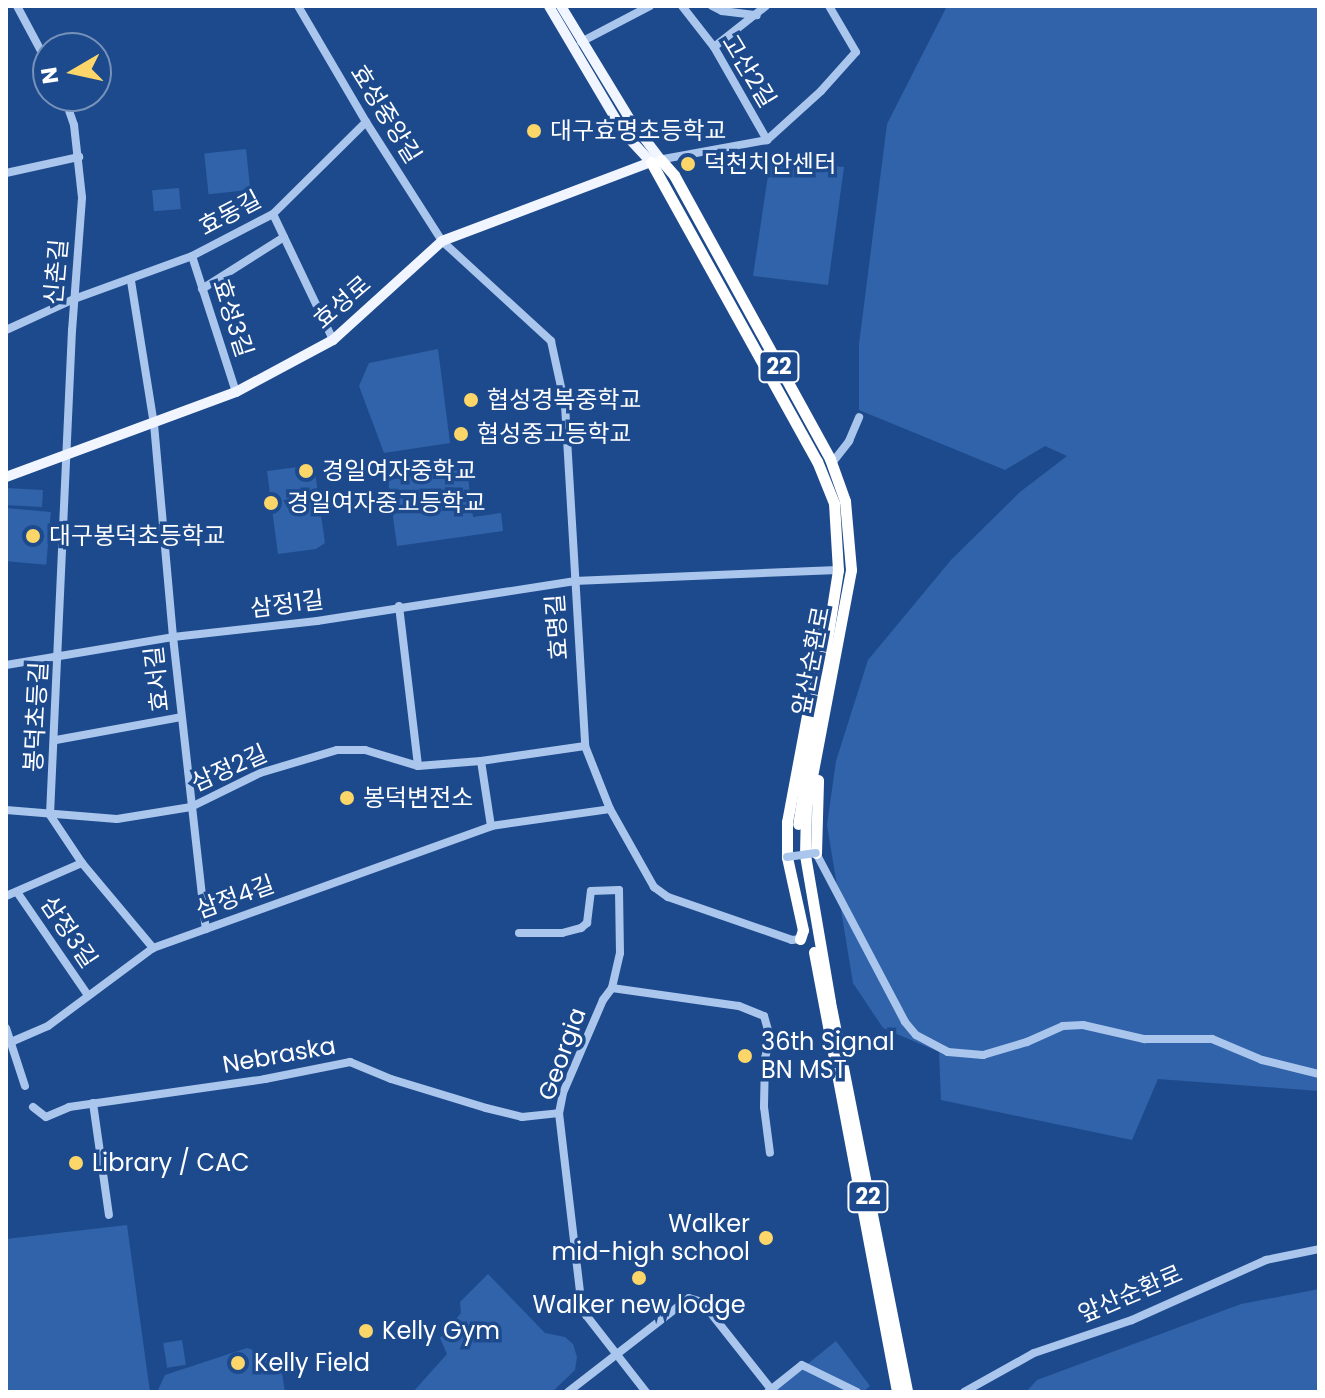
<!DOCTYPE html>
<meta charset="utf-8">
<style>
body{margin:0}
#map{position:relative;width:1325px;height:1398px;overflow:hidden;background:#1d4a8c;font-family:Poppins,"Noto Sans KR",sans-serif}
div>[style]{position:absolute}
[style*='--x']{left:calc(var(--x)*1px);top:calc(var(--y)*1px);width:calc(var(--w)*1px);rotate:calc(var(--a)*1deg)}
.green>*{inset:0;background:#3163aa;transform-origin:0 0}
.minor>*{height:8px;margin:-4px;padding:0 4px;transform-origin:4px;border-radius:4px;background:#aac6ed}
.major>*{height:10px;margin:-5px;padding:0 5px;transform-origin:5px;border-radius:5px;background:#f0f5ff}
.highway>*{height:11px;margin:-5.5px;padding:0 5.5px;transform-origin:5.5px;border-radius:5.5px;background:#fff}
.minor-bridge>*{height:8px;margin:-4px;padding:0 4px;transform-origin:4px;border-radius:4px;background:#aac6ed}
.dots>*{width:22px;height:22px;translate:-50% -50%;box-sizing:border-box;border:4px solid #1d4a8c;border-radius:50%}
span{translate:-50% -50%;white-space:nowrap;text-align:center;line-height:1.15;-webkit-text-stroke:7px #1d4a8c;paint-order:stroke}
.shield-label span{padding:2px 6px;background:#1d4a8c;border:2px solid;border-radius:6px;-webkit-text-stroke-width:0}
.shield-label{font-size:22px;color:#fff;font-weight:700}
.street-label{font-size:24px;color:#fff}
.poi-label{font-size:24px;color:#fff}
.left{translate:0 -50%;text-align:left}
.right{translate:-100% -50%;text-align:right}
.frame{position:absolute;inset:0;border:8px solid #fff;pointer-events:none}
.north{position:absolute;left:32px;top:32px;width:80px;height:80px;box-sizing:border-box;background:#1d4a8c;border:2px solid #7792ba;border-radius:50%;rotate:261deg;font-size:22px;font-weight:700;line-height:32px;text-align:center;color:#fff}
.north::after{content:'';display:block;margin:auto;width:28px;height:36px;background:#fcd669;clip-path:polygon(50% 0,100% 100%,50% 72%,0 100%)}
</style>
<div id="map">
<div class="green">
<i style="clip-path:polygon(947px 6px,1319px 6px,1319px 1091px,1158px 1079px,1132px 1140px,941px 1100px,939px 1052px,883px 1028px,853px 983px,827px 825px,836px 761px,868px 660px,951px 560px,1020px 492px,1067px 456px,1045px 446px,1005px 470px,859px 410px,859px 344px,887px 124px)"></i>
<i style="left:246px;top:149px;width:41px;height:42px;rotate:84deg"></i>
<i style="clip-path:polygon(775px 159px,844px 167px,828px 285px,753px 276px,770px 162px)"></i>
<i style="left:179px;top:188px;width:21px;height:27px;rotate:85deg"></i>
<i style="clip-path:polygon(438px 349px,450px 443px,384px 453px,359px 386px,369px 363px)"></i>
<i style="clip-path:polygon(314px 465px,325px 543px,316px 549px,278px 554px,267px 471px)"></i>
<i style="clip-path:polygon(467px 469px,473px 517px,501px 513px,503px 531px,397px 546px,388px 480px)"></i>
<i style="left:6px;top:488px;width:37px;height:17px;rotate:3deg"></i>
<i style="left:6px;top:508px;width:45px;height:53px;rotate:5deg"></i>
<i style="clip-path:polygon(127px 1225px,150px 1392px,6px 1392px,6px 1239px)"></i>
<i style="clip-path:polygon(488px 1274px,545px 1333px,565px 1337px,573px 1344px,577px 1357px,575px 1370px,552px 1392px,413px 1392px,447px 1354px,440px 1338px,461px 1313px,460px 1302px)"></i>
<i style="clip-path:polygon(1319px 1289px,1319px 1392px,1026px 1392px,1037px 1380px,1241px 1304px)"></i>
<i style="left:182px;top:1340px;width:25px;height:19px;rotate:81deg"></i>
<i style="clip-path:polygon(836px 1341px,870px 1386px,863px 1392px,773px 1392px)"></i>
<i style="clip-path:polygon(247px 1348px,266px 1354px,282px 1373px,285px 1392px,157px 1392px,165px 1375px)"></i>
</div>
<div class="minor">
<i style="--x:17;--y:6;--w:66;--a:61.9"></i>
<i style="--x:298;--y:6;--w:134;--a:59.6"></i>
<i style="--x:366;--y:122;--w:141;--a:57.4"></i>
<i style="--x:442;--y:241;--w:148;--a:42.5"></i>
<i style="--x:551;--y:341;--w:66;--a:77.7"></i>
<i style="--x:565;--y:405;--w:342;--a:86.6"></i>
<i style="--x:585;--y:746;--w:68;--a:68.4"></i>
<i style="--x:610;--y:809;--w:90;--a:60.6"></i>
<i style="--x:654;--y:887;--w:17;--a:36"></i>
<i style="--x:668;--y:897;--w:131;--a:19.1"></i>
<i style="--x:792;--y:940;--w:8;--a:-7"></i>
<i style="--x:682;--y:6;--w:52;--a:52"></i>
<i style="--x:714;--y:47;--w:107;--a:60.3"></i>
<i style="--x:712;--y:6;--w:11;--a:27"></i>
<i style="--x:722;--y:11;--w:35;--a:7"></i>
<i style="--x:581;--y:42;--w:78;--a:-27.6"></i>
<i style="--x:714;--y:47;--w:66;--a:-38.3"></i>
<i style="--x:64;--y:96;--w:31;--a:71"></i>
<i style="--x:74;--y:125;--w:73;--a:83.7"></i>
<i style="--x:82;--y:198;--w:132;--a:94.3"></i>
<i style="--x:72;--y:330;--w:485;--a:92.6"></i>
<i style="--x:50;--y:815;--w:58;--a:56.3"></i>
<i style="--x:82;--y:863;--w:111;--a:50.1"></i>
<i style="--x:767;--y:140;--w:73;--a:-42.2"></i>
<i style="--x:821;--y:91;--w:52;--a:-48.1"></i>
<i style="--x:856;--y:52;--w:53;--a:-120.4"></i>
<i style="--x:658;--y:160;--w:111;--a:-10.4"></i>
<i style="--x:6;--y:173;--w:75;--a:-12.4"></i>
<i style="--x:273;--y:214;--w:140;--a:64.5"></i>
<i style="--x:192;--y:256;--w:143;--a:72.1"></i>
<i style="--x:131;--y:281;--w:145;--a:80.9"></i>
<i style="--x:154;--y:424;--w:214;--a:84.9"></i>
<i style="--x:173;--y:637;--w:294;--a:83.6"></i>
<i style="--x:202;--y:289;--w:97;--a:-32.4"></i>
<i style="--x:6;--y:330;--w:75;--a:-24.5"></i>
<i style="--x:74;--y:299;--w:126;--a:-20"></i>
<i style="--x:192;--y:256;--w:91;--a:-27.4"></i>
<i style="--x:273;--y:214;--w:131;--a:-44.7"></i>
<i style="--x:832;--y:463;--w:28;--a:-52"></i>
<i style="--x:849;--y:441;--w:26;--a:-67"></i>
<i style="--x:399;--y:606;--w:161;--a:83.2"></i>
<i style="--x:6;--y:665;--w:169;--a:-9.5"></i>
<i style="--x:173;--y:637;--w:145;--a:-6.3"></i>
<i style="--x:317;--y:621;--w:260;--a:-8.8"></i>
<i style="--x:574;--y:581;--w:264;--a:-2.4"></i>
<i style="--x:56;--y:740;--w:127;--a:-10.4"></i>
<i style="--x:481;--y:761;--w:66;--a:81.3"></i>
<i style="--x:6;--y:810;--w:111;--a:4.6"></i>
<i style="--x:117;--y:819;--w:75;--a:-9.2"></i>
<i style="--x:191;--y:807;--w:77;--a:-26.2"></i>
<i style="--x:260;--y:773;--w:80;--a:-16.6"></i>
<i style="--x:337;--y:750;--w:28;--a:0"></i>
<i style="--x:365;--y:750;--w:55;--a:16.8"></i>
<i style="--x:418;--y:766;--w:63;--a:-4.5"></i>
<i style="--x:481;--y:761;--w:105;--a:-8.2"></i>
<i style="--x:816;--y:853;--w:191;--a:62.2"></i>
<i style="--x:905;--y:1022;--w:17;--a:50"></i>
<i style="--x:916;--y:1035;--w:36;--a:28"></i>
<i style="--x:948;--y:1052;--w:35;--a:5"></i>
<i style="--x:983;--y:1055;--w:46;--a:-16.5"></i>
<i style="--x:1027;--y:1042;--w:39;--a:-24"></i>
<i style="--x:1063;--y:1026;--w:20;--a:-3"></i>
<i style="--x:1083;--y:1025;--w:63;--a:12.9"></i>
<i style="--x:1144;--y:1039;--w:68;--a:0"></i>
<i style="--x:1212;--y:1039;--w:54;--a:22.8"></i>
<i style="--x:1262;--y:1060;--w:59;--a:13.8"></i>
<i style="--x:17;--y:892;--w:124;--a:55.5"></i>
<i style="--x:6;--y:896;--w:83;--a:-23.5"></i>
<i style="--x:519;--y:933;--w:43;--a:0"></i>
<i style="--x:562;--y:933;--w:20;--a:-15"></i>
<i style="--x:581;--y:928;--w:8;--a:-40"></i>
<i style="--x:587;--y:923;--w:32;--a:-83"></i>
<i style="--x:591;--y:891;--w:28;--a:-2"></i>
<i style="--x:619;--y:890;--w:63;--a:89.1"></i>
<i style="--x:620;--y:953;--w:36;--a:103"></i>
<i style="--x:612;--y:988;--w:15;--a:127"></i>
<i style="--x:603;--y:1000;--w:101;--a:113.3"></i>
<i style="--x:563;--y:1093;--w:20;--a:101"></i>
<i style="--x:559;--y:1113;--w:188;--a:83.3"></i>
<i style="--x:581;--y:1300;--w:16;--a:72"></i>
<i style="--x:586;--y:1315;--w:98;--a:52.1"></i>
<i style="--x:612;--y:988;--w:128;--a:8.1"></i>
<i style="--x:739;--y:1006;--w:27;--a:22"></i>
<i style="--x:764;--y:1016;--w:22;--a:74"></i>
<i style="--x:770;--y:1037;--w:22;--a:103"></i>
<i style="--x:765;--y:1058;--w:49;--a:91.2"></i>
<i style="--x:764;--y:1107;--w:46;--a:82.6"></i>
<i style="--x:6;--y:1028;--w:61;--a:71.9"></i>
<i style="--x:11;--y:1042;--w:40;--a:-23.4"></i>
<i style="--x:48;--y:1026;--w:131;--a:-36.6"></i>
<i style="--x:153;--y:948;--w:359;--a:-19.8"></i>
<i style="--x:491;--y:826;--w:120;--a:-8.1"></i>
<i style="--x:93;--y:1103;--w:113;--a:81.9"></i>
<i style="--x:33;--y:1107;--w:16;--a:38"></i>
<i style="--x:46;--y:1117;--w:25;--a:-23"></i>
<i style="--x:69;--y:1107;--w:198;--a:-8.1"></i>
<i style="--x:265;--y:1079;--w:87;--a:-11.3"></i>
<i style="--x:350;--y:1062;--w:44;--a:22.5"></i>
<i style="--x:391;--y:1079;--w:99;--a:17"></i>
<i style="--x:486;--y:1108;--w:37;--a:14"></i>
<i style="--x:522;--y:1117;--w:37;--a:-6"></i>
<i style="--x:568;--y:1392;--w:153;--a:-37.8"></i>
<i style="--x:689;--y:1298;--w:14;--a:17"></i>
<i style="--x:702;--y:1302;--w:111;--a:51.6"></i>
<i style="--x:768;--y:1392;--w:43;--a:-38.5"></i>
<i style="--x:802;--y:1365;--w:61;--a:26.1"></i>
<i style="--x:964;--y:1392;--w:80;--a:-29.1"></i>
<i style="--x:1034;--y:1353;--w:103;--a:-18.6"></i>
<i style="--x:1132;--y:1320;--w:147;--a:-24.1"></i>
<i style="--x:1266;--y:1260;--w:54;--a:-11.7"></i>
</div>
<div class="major">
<i style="--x:561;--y:6;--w:131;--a:58.7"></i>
<i style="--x:629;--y:118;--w:53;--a:52.7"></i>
<i style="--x:6;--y:477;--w:245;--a:-20.3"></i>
<i style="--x:236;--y:392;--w:110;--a:-28.2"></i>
<i style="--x:333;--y:340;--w:147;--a:-42.2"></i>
<i style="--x:442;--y:241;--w:223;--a:-20.7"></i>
<i style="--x:651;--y:162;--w:40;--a:-133"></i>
<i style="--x:624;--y:133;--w:147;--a:-120.6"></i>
</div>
<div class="highway">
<i style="--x:661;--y:160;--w:20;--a:49"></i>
<i style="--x:674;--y:175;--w:324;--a:61.2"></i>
<i style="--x:830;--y:459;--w:45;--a:70.3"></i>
<i style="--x:845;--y:501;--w:69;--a:85"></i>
<i style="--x:851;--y:570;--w:242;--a:100.7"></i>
<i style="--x:806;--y:808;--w:47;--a:91.2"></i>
<i style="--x:805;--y:855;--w:149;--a:80.3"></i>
<i style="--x:830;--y:1002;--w:398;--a:78.8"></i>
<i style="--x:651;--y:162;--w:342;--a:61"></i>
<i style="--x:817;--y:461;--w:45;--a:68"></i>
<i style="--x:834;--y:503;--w:67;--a:86.6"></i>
<i style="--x:838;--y:570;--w:257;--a:98.9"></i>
<i style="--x:816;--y:853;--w:73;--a:-88.4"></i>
<i style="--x:800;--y:939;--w:9;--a:-72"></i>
<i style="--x:803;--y:930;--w:75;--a:-102.4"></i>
<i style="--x:787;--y:857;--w:35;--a:-90"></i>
<i style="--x:787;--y:822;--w:200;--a:-79.4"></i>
<i style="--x:814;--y:952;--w:448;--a:79.3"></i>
</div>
<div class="minor-bridge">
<i style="--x:787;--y:857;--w:29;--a:-8"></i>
</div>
<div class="dots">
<i style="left:534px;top:131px;background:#fcd669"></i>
<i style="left:688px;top:164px;background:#fcd669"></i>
<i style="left:471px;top:400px;background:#fcd669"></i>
<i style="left:461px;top:434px;background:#fcd669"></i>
<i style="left:306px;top:471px;background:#fcd669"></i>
<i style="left:271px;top:503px;background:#fcd669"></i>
<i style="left:33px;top:536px;background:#fcd669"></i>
<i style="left:347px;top:798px;background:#fcd669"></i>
<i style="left:745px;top:1056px;background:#fcd669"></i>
<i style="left:76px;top:1163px;background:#fcd669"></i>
<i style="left:766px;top:1238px;background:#fcd669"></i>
<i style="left:639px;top:1278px;background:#fcd669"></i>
<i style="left:366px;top:1331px;background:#fcd669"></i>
<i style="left:238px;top:1363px;background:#fcd669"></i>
</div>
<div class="shield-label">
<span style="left:779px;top:367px">22</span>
<span style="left:868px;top:1197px">22</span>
</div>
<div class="street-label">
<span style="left:749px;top:71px;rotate:59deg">고산2길</span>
<span style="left:386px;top:114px;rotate:58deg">효성중앙길</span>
<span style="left:230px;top:213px;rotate:-28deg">효동길</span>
<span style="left:56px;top:272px;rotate:-85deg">신촌길</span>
<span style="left:342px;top:302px;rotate:-41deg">효성로</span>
<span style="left:233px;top:318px;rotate:72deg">효성3길</span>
<span style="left:287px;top:604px;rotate:-7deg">삼정1길</span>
<span style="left:557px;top:627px;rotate:-94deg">효명길</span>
<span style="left:811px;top:661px;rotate:-79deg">앞산순환로</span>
<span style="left:157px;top:679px;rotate:-96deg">효서길</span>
<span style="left:36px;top:717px;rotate:-87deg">봉덕초등길</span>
<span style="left:229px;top:768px;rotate:-24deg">삼정2길</span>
<span style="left:235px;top:897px;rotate:-20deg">삼정4길</span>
<span style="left:69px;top:932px;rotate:56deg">삼정3길</span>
<span style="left:562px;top:1054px;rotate:-70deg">Georgia</span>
<span style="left:279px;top:1055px;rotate:-10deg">Nebraska</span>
<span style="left:1130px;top:1294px;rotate:-23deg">앞산순환로</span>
</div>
<div class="poi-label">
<span class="left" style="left:550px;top:131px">대구효명초등학교</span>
<span class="left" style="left:704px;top:164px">덕천치안센터</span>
<span class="left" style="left:487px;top:400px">협성경복중학교</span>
<span class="left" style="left:477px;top:434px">협성중고등학교</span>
<span class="left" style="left:322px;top:471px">경일여자중학교</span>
<span class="left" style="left:287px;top:503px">경일여자중고등학교</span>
<span class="left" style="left:49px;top:536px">대구봉덕초등학교</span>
<span class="left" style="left:363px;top:798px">봉덕변전소</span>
<span class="left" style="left:761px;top:1056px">36th Signal<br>BN MST</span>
<span class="left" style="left:92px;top:1163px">Library / CAC</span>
<span class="right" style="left:750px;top:1238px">Walker<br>mid-high school</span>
<span style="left:639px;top:1305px">Walker new lodge</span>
<span class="left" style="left:382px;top:1331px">Kelly Gym</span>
<span class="left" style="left:254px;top:1363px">Kelly Field</span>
</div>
<div class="frame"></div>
<div class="north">N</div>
</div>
